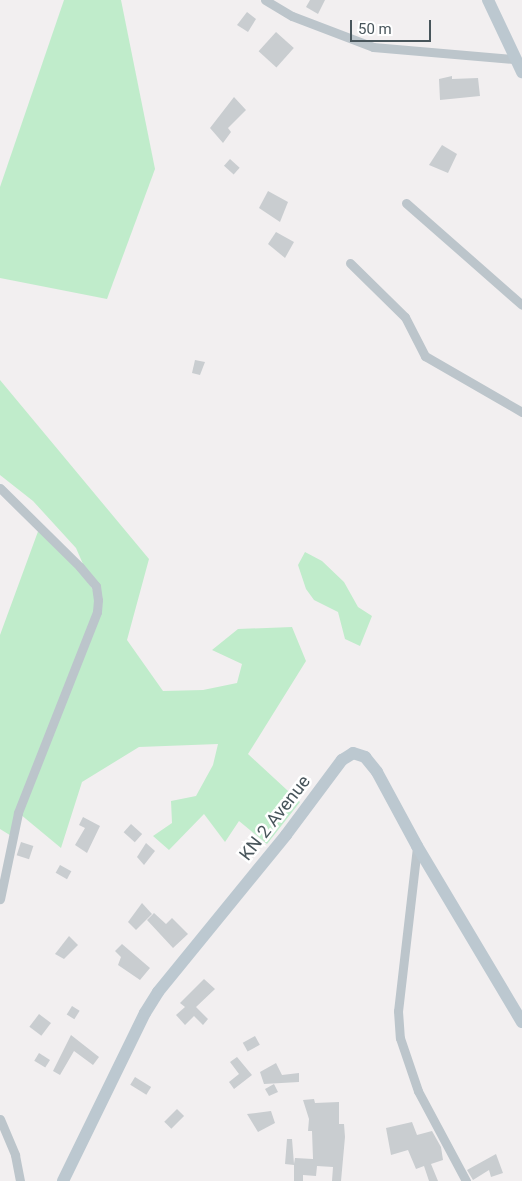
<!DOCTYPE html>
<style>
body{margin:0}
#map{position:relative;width:522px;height:1181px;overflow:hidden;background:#f2eff0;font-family:Roboto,sans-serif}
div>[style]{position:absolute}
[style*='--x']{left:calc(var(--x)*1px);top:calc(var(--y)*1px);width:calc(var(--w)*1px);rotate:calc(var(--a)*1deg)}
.green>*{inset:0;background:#c0eccb}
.building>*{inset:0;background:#c9cdd0;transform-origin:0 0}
.street>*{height:9px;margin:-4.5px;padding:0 4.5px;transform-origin:4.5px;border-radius:4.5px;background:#bcc5cb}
.secondary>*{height:12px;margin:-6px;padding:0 6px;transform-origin:6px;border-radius:6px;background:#bcc8d0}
span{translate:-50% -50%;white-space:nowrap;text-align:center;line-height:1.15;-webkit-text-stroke:5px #fff;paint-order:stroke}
.street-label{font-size:18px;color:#48555b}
.scale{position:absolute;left:350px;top:20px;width:81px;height:22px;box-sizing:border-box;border:2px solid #48555b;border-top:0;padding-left:6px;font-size:15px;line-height:18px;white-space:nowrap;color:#48555b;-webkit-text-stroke:4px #fff;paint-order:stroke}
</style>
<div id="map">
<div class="green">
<i style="clip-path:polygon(64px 0,121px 0,155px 169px,107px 299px,0 278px,0 187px)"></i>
<i style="clip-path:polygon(0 380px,149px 559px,127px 640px,163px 691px,203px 690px,237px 683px,242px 664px,212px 650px,238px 629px,292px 627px,306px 661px,248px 754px,300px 802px,267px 844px,239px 821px,225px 842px,204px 814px,169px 850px,153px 836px,172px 823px,171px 801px,196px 796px,213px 765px,218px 744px,139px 747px,82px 782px,61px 848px,20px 814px,13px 837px,0 829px,0 635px,40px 526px,72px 558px,97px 596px,76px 548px,33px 501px,0 475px)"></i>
<i style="clip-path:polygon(305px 552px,322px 561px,344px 582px,358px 607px,372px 616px,360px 646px,345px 639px,338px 612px,314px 600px,306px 589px,298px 565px)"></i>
</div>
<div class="building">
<i style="clip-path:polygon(310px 0,325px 0,318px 14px,306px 7px)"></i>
<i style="clip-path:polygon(247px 12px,256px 19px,248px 32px,237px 25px)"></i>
<i style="left:276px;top:32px;width:24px;height:26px;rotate:42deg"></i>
<i style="clip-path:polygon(452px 76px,452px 79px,478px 78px,480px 96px,440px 100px,439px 79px)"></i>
<i style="clip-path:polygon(234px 97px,246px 110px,228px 128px,231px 132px,223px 143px,210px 128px)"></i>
<i style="clip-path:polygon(442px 145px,457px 154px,448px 173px,429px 165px)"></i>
<i style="left:230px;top:159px;width:13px;height:9px;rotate:42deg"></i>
<i style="clip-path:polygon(268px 191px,288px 202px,280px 222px,259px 208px)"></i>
<i style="clip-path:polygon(276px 232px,294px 242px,285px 258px,268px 244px)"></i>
<i style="clip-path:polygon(195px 360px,205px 362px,200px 375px,192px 373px)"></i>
<i style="clip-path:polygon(83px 817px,100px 826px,87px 853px,75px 845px,85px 828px,79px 825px)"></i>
<i style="left:131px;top:824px;width:15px;height:11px;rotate:42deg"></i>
<i style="left:21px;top:842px;width:13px;height:14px;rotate:18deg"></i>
<i style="clip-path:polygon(146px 843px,155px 851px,144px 865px,137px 857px)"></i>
<i style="left:60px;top:865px;width:13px;height:9px;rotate:29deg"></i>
<i style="clip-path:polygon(142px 903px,152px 914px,136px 930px,128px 922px)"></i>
<i style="clip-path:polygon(154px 913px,166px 924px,172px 918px,188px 934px,173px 948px,147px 920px)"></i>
<i style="clip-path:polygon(69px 936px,78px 945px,64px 959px,55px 954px)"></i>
<i style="clip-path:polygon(122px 944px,150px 968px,140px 980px,118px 965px,121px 957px,115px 951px)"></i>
<i style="clip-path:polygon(204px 979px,215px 989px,196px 1007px,208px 1019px,203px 1025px,194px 1016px,185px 1025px,176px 1015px,185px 1007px,180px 1003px)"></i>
<i style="left:72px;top:1006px;width:9px;height:10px;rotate:32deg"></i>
<i style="left:39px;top:1014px;width:15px;height:16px;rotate:37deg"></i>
<i style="clip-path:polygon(71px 1035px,99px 1057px,93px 1065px,74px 1051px,60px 1075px,53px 1071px)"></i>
<i style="left:255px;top:1036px;width:10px;height:14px;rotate:61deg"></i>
<i style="left:39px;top:1053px;width:13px;height:9px;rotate:32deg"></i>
<i style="clip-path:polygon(237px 1057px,252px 1075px,234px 1089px,229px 1082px,239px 1074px,230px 1062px)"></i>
<i style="clip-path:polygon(276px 1063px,282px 1075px,299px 1073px,299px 1082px,264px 1084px,260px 1072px)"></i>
<i style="left:135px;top:1077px;width:19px;height:9px;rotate:32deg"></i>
<i style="clip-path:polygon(274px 1084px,278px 1092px,269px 1096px,265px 1089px)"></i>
<i style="clip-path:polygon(314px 1099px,315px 1103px,339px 1102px,339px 1124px,344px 1124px,345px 1137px,341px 1181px,332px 1181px,333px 1167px,317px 1166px,316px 1176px,303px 1175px,303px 1181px,294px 1181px,294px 1165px,285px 1164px,287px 1139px,292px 1139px,294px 1164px,295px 1158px,313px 1159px,312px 1131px,308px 1131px,309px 1119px,303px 1100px)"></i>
<i style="left:177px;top:1109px;width:10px;height:18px;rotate:45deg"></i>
<i style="clip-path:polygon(271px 1111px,275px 1123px,258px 1132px,247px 1114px)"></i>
<i style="clip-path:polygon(412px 1122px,417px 1135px,432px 1131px,441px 1147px,443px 1160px,431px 1164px,438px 1181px,429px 1181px,424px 1166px,416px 1169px,408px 1150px,391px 1155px,386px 1128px)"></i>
<i style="clip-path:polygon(496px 1154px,503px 1173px,491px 1177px,489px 1170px,473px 1180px,467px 1170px)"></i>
</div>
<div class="street">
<i style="--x:265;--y:0;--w:31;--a:31"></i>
<i style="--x:292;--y:16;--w:87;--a:20.9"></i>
<i style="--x:373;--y:47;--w:141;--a:4.9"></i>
<i style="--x:406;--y:203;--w:154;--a:41.3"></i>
<i style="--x:350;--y:263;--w:77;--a:44.5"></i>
<i style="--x:405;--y:317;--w:44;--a:62.9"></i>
<i style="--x:425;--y:356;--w:112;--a:30"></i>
<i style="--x:0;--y:488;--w:112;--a:44.6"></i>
<i style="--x:80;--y:567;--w:25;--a:50"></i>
<i style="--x:96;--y:586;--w:14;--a:82"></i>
<i style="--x:98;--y:600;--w:12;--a:95"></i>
<i style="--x:97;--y:612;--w:216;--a:111.5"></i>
<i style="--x:18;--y:813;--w:88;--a:101.8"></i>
<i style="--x:417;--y:847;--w:165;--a:96.6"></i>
<i style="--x:398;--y:1011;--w:27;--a:86"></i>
<i style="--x:400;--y:1038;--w:56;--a:71.2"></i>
<i style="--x:418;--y:1091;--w:102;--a:61.9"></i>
<i style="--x:0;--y:1119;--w:39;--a:67"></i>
<i style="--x:15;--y:1155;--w:26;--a:79"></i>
</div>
<div class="secondary">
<i style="--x:488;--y:0;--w:80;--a:64.7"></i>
<i style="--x:63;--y:1181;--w:187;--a:-64"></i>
<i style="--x:145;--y:1013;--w:25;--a:-58"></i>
<i style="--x:158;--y:992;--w:203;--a:-50.8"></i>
<i style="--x:286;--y:835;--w:94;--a:-53.3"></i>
<i style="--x:342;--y:760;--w:13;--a:-32"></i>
<i style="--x:353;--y:753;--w:13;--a:18"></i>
<i style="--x:365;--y:757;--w:19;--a:51"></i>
<i style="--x:377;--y:772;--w:84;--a:61.6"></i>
<i style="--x:417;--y:846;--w:205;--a:59.2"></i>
</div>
<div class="street-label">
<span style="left:275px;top:818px;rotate:-52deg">KN 2 Avenue</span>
</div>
<div class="scale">50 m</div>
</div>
